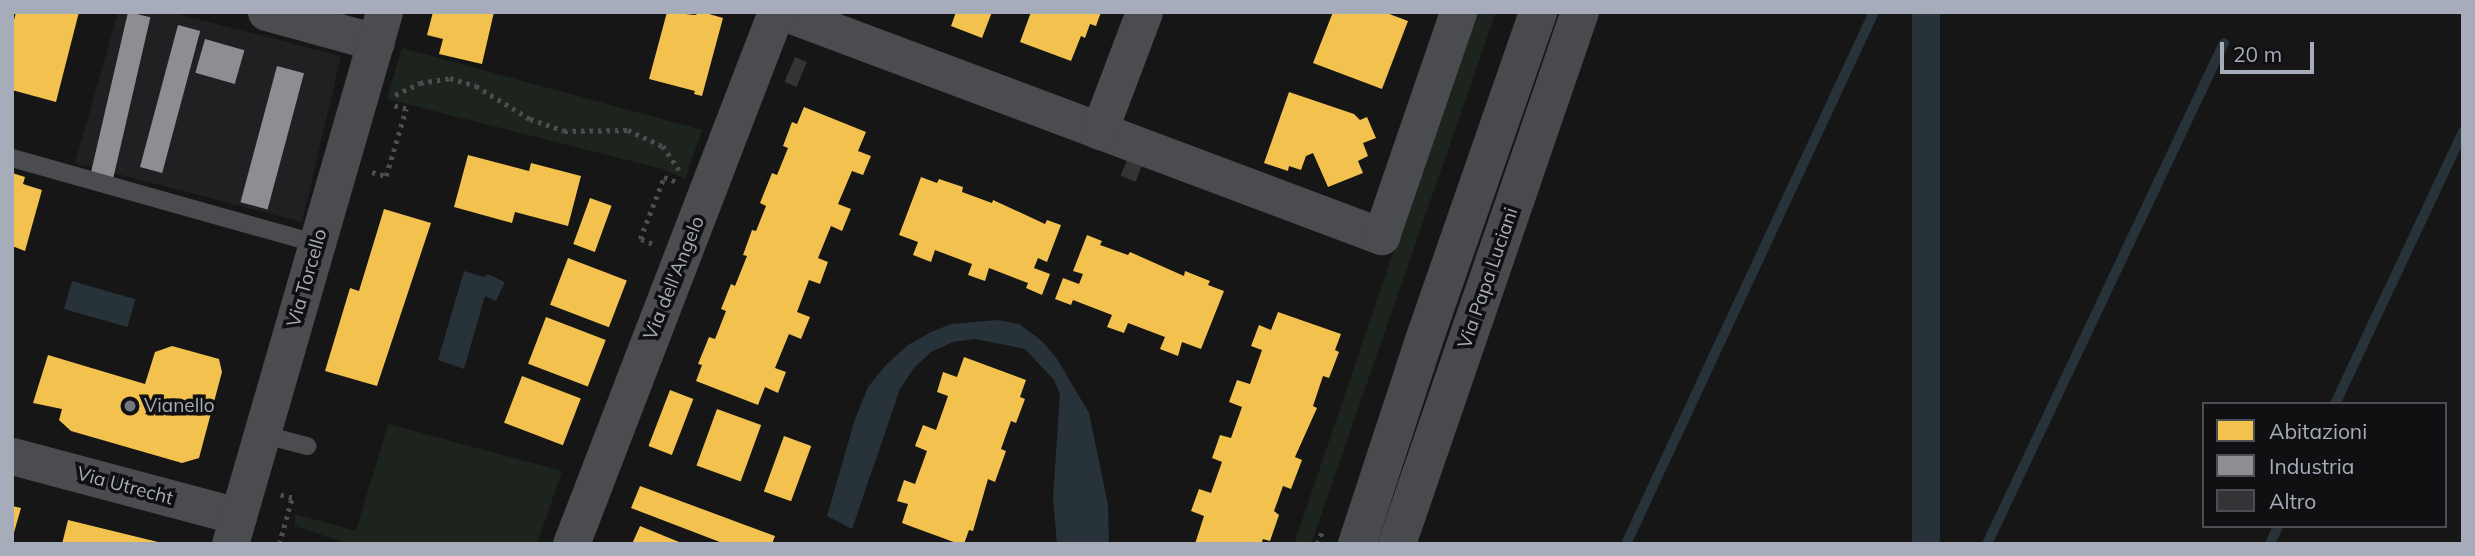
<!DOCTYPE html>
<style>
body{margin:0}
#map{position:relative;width:2475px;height:556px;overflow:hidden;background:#161616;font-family:Mulish,sans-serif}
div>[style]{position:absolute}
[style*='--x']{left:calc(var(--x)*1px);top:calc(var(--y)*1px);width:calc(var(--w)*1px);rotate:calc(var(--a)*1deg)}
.built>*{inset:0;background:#202022}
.green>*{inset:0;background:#1c241d}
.water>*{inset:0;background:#283239;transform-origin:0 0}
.homes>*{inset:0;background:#f2c14e;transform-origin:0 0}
.industry>*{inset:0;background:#8d8d92;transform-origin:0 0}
.stream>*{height:10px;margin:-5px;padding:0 5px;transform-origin:5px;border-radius:5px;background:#283239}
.building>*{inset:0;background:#343436;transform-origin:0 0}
.path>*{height:4.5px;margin-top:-2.25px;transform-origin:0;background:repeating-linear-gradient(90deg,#4c4d51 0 3.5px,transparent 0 8.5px)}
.service>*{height:18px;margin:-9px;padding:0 9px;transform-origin:9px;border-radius:9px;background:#4a4c4f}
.minor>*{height:37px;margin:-18.5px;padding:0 18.5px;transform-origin:18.5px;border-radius:18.5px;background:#4a4c4f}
.secondary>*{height:38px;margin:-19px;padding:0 19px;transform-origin:19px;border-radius:19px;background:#484a4e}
.dots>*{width:19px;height:19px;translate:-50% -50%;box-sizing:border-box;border:4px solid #101012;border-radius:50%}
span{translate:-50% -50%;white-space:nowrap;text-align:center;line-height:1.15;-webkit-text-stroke:7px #101012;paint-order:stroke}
.street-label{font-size:19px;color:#a6acb9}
.poi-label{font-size:19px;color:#a6acb9}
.left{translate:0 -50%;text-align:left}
.frame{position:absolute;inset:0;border:14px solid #a6acb9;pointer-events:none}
.legend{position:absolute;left:2202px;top:402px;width:245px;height:126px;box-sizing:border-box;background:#101012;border:2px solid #4c4e55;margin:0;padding:9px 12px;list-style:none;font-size:21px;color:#a6acb9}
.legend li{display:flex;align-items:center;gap:14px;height:35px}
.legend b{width:35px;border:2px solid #4c4e55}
.scale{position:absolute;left:2220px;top:42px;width:94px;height:32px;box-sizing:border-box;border:4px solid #a6acb9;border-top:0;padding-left:9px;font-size:21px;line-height:24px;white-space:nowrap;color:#a6acb9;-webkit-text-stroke:5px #101012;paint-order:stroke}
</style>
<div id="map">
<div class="built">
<i style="clip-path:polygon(118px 12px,170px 12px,341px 56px,302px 222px,75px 163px)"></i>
</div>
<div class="green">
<i style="clip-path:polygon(1475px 12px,1496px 12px,1311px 544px,1294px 544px)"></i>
<i style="clip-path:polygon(402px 48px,702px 130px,685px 179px,662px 169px,387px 99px)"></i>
<i style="clip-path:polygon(388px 424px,562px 471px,537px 544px,349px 544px,295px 526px,295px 514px,356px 531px)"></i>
</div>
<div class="water">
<i style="left:1912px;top:12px;width:28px;height:588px"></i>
<i style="clip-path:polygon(464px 271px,484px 277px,487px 274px,505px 282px,496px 301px,485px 296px,464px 369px,438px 360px)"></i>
<i style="left:72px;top:281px;width:66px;height:29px;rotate:16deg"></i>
<i style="clip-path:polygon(997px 320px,1019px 324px,1042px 341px,1057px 359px,1089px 413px,1108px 505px,1109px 544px,1057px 544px,1053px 498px,1060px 394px,1054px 380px,1025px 349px,975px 339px,953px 342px,931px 352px,914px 368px,900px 389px,852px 529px,827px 516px,855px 419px,868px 387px,886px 365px,908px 345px,933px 331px,952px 324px)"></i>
</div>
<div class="homes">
<i style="clip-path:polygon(16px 12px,79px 12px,56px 102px,12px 90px,12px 28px)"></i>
<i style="clip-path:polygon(433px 12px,494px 12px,482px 64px,439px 54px,443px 39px,427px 35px)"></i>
<i style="clip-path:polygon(667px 12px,695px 15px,702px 12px,723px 18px,702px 96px,694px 94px,695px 91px,649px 79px)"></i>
<i style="clip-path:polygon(956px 12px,992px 12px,982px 38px,951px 26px)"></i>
<i style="clip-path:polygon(1031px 12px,1101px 12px,1096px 26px,1090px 24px,1085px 38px,1081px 36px,1071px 61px,1020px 42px)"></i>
<i style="clip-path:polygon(1333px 12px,1384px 12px,1408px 21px,1382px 89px,1313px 63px)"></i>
<i style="clip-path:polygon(1289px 92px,1354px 114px,1360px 120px,1367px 117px,1376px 138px,1363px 143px,1368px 156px,1358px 161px,1363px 173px,1328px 187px,1313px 153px,1306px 156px,1301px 170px,1289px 166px,1288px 171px,1264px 163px)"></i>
<i style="clip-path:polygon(804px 107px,866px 132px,858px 151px,871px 156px,863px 175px,852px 171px,838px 204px,851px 209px,842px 231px,831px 226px,818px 258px,828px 262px,820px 284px,809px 280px,797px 312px,810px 317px,801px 339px,789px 334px,775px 368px,786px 372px,778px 393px,765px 387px,758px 405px,696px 381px,702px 365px,698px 364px,709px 337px,715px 339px,726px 311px,721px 309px,731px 284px,735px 286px,747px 256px,743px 255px,752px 230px,756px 231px,766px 206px,760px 203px,772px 173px,777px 175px,788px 148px,783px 146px,792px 122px,797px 124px)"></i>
<i style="clip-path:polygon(468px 155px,529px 171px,531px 163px,581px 176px,568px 226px,515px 212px,512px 223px,454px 207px)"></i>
<i style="clip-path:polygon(12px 173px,25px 177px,23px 184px,42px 190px,25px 251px,12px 246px)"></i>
<i style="clip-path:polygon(921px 177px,937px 183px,939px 179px,963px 187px,962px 192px,992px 203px,993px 200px,1045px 224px,1047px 220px,1061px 225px,1047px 262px,1038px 258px,1034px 268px,1050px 274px,1042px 295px,1026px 288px,1028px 283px,989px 268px,985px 281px,968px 275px,972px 264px,935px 250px,931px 262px,913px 255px,918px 242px,899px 235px)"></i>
<i style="left:590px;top:198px;width:23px;height:49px;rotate:20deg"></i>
<i style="clip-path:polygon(384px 209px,431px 223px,377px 386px,325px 371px,350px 288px,359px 291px)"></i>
<i style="clip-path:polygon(1087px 235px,1102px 241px,1100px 245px,1128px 255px,1130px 252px,1184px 276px,1185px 271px,1210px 281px,1208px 285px,1224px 291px,1201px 349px,1182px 342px,1178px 356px,1160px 349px,1165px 337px,1128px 323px,1124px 333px,1107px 327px,1112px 315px,1073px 300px,1071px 305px,1055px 299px,1063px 278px,1079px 284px,1083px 274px,1073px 271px)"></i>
<i style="left:568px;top:258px;width:63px;height:50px;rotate:21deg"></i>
<i style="clip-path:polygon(1278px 312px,1341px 334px,1335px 350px,1339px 352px,1329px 378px,1323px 376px,1313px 406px,1317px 408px,1295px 457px,1302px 460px,1291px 489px,1283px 486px,1274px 511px,1279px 515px,1270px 541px,1263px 539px,1261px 544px,1195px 544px,1204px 516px,1191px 511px,1199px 489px,1211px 493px,1222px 462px,1212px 458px,1220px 435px,1231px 438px,1242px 407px,1229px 402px,1237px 380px,1250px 384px,1262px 350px,1251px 346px,1259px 325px,1271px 330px)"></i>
<i style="left:546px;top:317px;width:64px;height:50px;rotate:21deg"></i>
<i style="clip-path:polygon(172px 346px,219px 359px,222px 372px,199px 458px,182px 463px,71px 431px,59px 420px,62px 409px,33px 403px,48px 355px,145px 384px,155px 352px)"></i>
<i style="clip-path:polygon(964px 357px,1026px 380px,1020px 397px,1025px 399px,1016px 423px,1011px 421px,1001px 449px,1006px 451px,995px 482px,988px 479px,973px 531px,969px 530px,964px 544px,959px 544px,902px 523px,908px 504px,897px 501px,904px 480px,915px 484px,927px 451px,915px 446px,923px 425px,936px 430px,948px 396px,937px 392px,943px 372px,957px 377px)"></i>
<i style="left:522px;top:376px;width:63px;height:50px;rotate:21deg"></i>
<i style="left:670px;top:390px;width:25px;height:60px;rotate:21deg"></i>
<i style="left:717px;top:409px;width:47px;height:60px;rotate:20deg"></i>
<i style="left:784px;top:436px;width:29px;height:59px;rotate:20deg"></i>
<i style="clip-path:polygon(640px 486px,775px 536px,772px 544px,725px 544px,631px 508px)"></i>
<i style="clip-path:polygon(12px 506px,21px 508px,13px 536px,12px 536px)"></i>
<i style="clip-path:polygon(68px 520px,162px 543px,162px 544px,62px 544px)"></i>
<i style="clip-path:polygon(640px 526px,684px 544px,632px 544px)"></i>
</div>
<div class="industry">
<i style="left:128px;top:12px;width:23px;height:166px;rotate:13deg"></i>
<i style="left:178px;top:25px;width:23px;height:147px;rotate:15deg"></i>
<i style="left:205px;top:39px;width:41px;height:35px;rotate:16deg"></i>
<i style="left:277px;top:66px;width:28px;height:141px;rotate:15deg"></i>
</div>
<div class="stream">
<i style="--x:2335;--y:404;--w:301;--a:-64.8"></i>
<i style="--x:1626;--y:544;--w:587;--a:-65.01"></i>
<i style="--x:1987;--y:544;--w:554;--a:-64.68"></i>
<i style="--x:2270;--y:544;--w:20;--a:-66"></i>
</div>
<div class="building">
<i style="left:795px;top:57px;width:13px;height:27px;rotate:23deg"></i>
<i style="left:1127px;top:160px;width:16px;height:17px;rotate:22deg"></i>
</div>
<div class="path">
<i style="--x:395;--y:95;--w:28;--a:-26"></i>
<i style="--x:420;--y:83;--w:30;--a:-9"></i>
<i style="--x:450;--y:78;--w:27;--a:17"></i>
<i style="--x:476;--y:86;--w:63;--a:31.4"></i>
<i style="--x:530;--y:119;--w:36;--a:19"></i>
<i style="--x:564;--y:131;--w:64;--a:-0.9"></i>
<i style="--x:628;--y:130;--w:38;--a:25"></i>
<i style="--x:663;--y:146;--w:29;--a:56"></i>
<i style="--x:372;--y:172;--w:15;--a:16"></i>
<i style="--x:386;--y:176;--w:70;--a:-73.4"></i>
<i style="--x:406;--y:109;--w:16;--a:-166"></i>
<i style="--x:652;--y:244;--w:13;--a:-157"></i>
<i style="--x:640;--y:239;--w:66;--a:-68.8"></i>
<i style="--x:664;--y:177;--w:14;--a:21"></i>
<i style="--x:279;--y:544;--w:48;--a:-74.2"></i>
<i style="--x:292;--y:498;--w:12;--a:-166"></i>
<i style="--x:1317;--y:544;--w:13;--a:-67"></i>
</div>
<div class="service">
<i style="--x:12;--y:158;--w:317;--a:15.7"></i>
<i style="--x:261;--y:434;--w:48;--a:14.6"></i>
</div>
<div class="minor">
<i style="--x:266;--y:12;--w:114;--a:15.3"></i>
<i style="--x:783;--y:12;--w:639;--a:20.54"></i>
<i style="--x:1381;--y:236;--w:237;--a:-71"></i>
<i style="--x:1099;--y:131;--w:127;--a:-69.3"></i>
<i style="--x:12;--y:456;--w:234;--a:14.9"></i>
<i style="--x:230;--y:544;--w:554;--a:-73.86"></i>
<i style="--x:571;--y:544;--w:570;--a:-68.93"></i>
</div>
<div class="secondary">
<i style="--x:1357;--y:544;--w:212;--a:-71.8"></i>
<i style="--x:1423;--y:343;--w:350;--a:-70.8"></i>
<i style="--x:1397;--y:544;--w:563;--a:-71.02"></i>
</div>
<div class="dots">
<i style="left:130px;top:406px;background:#747880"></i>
</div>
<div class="street-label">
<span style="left:307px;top:278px;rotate:-74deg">Via Torcello</span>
<span style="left:674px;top:278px;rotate:-68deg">Via dell'Angelo</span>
<span style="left:1488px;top:278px;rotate:-71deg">Via Papa Luciani</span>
<span style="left:125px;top:486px;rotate:15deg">Via Utrecht</span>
</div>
<div class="poi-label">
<span class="left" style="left:144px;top:406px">Vianello</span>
</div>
<div class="frame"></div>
<ul class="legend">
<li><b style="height:19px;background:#f2c14e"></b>Abitazioni</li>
<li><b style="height:19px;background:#8d8d92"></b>Industria</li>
<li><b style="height:19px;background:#343436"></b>Altro</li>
</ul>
<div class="scale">20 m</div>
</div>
